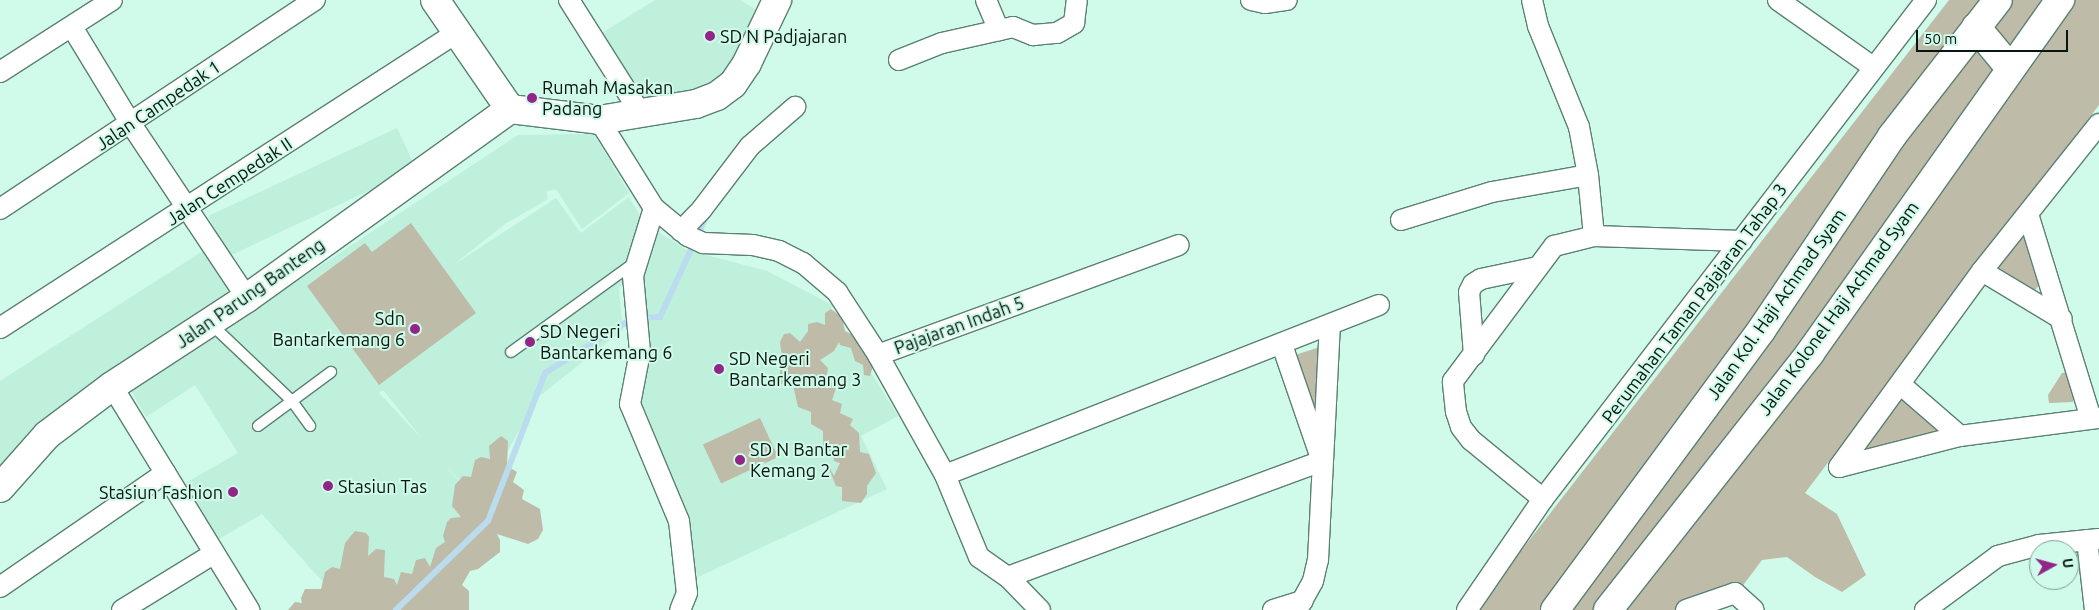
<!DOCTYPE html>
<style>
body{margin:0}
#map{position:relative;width:2099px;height:610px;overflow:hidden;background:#d0fae9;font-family:Ubuntu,sans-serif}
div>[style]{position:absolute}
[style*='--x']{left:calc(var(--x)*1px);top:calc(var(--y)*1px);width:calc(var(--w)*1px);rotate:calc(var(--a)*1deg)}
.built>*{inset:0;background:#bef0dc;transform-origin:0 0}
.green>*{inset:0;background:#bebca9;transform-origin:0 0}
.stream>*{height:6px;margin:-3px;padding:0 3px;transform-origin:3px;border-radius:3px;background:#bbdcef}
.roads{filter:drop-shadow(1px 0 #5b8172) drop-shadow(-1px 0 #5b8172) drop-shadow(0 1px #5b8172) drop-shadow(0 -1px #5b8172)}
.lane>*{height:10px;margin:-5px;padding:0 5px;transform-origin:5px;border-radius:5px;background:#fff}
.street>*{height:20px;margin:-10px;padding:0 10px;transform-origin:10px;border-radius:10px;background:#fff}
.secondary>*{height:28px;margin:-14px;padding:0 14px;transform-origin:14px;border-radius:14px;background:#fff}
.dots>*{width:14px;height:14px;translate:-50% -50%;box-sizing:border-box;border:2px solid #d0fae9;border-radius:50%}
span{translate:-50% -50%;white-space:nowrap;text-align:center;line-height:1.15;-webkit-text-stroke:4px #d0fae9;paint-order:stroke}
.poi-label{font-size:18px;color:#071611}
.left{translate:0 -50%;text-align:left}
.right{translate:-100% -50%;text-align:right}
.street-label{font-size:18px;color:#071611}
.north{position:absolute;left:2029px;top:540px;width:50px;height:50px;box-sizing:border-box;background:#d0fae9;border:1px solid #809f93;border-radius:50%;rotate:83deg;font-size:14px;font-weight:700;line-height:20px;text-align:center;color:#071611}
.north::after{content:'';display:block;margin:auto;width:18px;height:22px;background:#912588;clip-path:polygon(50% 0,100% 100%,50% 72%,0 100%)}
.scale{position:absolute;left:1916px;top:30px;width:152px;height:22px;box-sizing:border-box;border:2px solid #071611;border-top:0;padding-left:6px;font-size:15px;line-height:18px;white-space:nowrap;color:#071611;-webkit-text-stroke:4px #d0fae9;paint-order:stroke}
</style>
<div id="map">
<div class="built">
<i style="clip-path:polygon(655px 0,740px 0,758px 11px,729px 81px,638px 101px,597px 36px)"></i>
<i style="left:397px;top:128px;width:45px;height:208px;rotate:65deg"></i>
<i style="clip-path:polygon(evenodd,594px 134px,629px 193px,582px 229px,556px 189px,547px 191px,548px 199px,505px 224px,452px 266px,556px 198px,581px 233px,629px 197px,639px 214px,641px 226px,619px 291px,623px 330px,537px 398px,480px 501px,444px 464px,490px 516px,395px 610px,348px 610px,262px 514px,212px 543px,177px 488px,238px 453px,195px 385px,146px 417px,128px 385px,305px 276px,518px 135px,594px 134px,383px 390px,397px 407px,422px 439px,379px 393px,383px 390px)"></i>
<i style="clip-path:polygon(655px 230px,687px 250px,767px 271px,834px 306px,831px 308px,898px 416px,861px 436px,887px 489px,698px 577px,638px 435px,633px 305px)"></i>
<i style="clip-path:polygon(206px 249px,234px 294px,41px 429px,0 467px,0 381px)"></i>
</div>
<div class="green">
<i style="clip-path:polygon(1949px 0,2099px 0,2099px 105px,1805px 493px,1837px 514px,1866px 575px,1842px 592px,1815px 577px,1787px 557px,1762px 560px,1729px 604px,1689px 610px,1475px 610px)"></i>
<i style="clip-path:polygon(411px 223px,476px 313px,379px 385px,307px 286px,365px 243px,372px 252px)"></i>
<i style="clip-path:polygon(2026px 232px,2040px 284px,2035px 290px,1997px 267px,2019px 233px)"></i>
<i style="clip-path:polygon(831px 309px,842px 317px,845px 331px,867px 342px,874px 363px,870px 376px,864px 375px,863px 365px,855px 361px,851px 348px,840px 345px,839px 342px,834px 351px,820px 360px,828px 368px,826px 381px,831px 382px,836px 388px,832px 400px,842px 404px,840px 413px,853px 419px,850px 425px,859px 433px,860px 452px,869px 454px,876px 473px,867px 486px,867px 494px,861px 503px,842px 501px,842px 487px,836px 486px,826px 461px,834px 476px,840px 463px,834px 461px,833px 451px,823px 450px,823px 431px,811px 424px,811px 412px,798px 407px,792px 381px,781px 384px,779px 381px,782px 357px,780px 342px,784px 334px,790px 333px,800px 342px,808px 331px,808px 324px,817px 322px,825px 325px,825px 313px)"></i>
<i style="clip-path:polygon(1320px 347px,1316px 406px,1313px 406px,1295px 355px)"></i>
<i style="clip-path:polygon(2068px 372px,2074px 395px,2073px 402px,2049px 403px,2048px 395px,2062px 373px)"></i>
<i style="clip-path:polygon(1903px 397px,1944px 430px,1858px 453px)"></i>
<i style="left:760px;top:418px;width:43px;height:63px;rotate:65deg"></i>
<i style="clip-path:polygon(501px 436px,508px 441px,507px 466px,517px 472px,513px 482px,524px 490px,522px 499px,540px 509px,543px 530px,538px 539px,528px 544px,497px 534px,500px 540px,500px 552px,478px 569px,470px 571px,462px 585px,469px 591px,469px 610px,288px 610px,295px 602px,302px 603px,301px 598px,305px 589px,321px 589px,325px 572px,332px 567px,340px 569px,345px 543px,355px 531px,366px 533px,369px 537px,368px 556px,376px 549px,385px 550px,384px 577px,394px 579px,397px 585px,401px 572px,412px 574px,416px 560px,425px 558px,430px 567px,436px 548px,445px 542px,443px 536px,447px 522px,451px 518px,461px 517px,452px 506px,455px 485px,463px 476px,471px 477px,475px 460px,481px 457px,490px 459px,489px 446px)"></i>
</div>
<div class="stream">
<i style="--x:396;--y:610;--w:128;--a:-44.1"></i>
<i style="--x:488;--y:521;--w:159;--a:-68.9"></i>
<i style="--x:545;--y:373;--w:104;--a:-32"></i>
<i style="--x:633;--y:318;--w:27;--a:-2"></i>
<i style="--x:660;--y:317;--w:112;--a:-65.3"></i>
</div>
<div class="roads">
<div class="lane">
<i style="--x:211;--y:324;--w:112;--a:43.5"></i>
<i style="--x:292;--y:401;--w:31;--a:54"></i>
<i style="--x:511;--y:352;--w:152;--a:-35.9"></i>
<i style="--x:258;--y:426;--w:91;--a:-36.5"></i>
</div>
<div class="street">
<i style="--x:569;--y:0;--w:135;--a:57.7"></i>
<i style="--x:986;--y:0;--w:33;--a:67"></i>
<i style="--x:1251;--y:0;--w:14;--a:12"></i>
<i style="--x:1265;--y:3;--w:22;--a:-8"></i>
<i style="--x:1532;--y:0;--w:27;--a:77"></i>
<i style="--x:1538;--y:26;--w:109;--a:67.9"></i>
<i style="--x:1579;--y:127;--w:49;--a:79.4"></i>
<i style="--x:1588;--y:175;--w:61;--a:84.4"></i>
<i style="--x:1778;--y:0;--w:116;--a:35.2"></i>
<i style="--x:72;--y:27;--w:114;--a:58.7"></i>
<i style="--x:131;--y:124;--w:209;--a:56.3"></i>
<i style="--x:899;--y:60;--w:46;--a:-21.6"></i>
<i style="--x:942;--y:43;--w:73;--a:-12.7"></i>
<i style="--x:1013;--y:27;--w:22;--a:22"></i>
<i style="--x:1033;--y:35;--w:24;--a:-5"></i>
<i style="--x:1057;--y:33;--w:20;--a:-30"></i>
<i style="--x:1074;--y:23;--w:23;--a:-83"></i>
<i style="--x:0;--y:72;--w:133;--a:-32.7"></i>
<i style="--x:599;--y:120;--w:104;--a:58"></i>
<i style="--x:654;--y:208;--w:44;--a:39.5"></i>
<i style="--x:688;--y:236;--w:17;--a:25"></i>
<i style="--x:703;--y:243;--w:50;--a:2.3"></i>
<i style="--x:753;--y:245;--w:27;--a:13"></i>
<i style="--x:779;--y:251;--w:27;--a:27"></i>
<i style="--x:803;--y:263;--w:45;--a:40.5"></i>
<i style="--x:837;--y:292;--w:75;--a:56.9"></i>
<i style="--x:878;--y:355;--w:137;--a:60.8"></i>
<i style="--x:945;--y:475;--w:89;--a:67.5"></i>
<i style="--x:979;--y:557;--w:35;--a:35"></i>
<i style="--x:1008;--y:577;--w:46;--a:45.9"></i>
<i style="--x:654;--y:208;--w:71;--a:107.2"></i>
<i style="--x:633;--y:276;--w:76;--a:84.7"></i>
<i style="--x:640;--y:352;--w:53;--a:100.9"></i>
<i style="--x:630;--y:404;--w:127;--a:67.3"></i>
<i style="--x:679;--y:521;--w:72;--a:83.7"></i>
<i style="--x:687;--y:593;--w:18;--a:112"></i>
<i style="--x:0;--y:209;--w:378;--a:-33.6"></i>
<i style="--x:2028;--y:214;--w:214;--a:72.9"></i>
<i style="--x:1401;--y:220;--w:95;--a:-17.1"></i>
<i style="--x:1492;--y:192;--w:97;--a:-10"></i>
<i style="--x:681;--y:231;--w:30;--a:-46"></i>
<i style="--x:702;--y:209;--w:79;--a:-52.7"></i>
<i style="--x:750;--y:146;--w:60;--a:-40.9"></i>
<i style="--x:1982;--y:271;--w:93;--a:31"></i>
<i style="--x:0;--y:328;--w:543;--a:-32.9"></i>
<i style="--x:878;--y:355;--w:320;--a:-20.1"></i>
<i style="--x:1474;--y:355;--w:63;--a:-94.5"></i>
<i style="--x:1469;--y:292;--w:9;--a:-63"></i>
<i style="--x:1473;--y:284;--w:9;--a:-32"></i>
<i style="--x:1481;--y:279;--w:58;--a:-11.9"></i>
<i style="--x:1900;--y:384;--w:79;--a:40.9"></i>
<i style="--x:112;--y:386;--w:263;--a:58.5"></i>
<i style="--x:1839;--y:467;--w:243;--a:-53.9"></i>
<i style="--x:1982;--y:271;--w:188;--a:-51.5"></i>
<i style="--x:1839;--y:467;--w:125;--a:-14.4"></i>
<i style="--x:1960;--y:436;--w:140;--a:-7.4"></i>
<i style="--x:945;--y:475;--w:466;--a:-21.4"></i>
<i style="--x:1543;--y:499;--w:93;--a:-140.7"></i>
<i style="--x:1471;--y:440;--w:16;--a:-128"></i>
<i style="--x:1461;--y:427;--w:16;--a:-108"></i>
<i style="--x:1456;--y:412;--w:31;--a:-96"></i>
<i style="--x:1453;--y:381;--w:169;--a:-53.2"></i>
<i style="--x:1554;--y:246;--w:41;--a:-14"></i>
<i style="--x:1594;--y:236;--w:148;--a:1.9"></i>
<i style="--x:2087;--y:540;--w:70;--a:83.5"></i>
<i style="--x:1008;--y:577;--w:335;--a:-20.3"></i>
<i style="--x:1322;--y:461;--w:123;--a:-109"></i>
<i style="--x:0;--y:587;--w:201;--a:-34.6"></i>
<i style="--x:122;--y:610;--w:107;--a:-31.6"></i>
<i style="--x:1273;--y:610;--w:31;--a:-17"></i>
<i style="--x:1297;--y:610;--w:33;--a:-61"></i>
<i style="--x:1313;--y:581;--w:22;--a:-77"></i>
<i style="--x:1318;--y:560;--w:234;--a:-87.1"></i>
<i style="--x:1467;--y:610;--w:135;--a:-55.6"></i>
<i style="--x:1543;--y:499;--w:629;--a:-52.49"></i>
<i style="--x:1686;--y:610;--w:52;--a:-19.1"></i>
<i style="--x:1735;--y:593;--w:25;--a:42"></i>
<i style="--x:1925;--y:610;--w:91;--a:-36.5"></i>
<i style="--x:1998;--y:556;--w:42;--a:-15"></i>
<i style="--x:2039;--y:545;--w:60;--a:-5.7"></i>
</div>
<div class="secondary">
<i style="--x:435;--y:0;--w:132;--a:55.5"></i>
<i style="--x:1976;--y:27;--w:53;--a:50.3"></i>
<i style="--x:510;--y:109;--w:90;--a:7"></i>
<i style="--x:599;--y:120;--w:98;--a:-9.4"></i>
<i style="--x:696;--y:104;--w:22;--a:-21"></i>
<i style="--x:717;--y:96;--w:20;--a:-37"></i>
<i style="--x:733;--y:84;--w:25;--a:-56"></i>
<i style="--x:747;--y:63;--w:70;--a:-64.5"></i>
<i style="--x:0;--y:488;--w:71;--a:-48.4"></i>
<i style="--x:47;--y:435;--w:81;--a:-37"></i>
<i style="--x:112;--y:386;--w:161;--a:-33.1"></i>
<i style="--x:247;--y:298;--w:324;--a:-35.7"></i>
<i style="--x:1555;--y:610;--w:349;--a:-53.6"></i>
<i style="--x:1762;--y:329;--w:233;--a:-56"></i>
<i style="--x:1892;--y:136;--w:172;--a:-52.1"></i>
<i style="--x:1608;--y:610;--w:327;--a:-51.8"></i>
<i style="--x:1810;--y:353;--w:433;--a:-54.7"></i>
</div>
</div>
<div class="dots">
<i style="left:710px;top:36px;background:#912588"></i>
<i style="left:532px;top:98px;background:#912588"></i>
<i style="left:415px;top:329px;background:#912588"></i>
<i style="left:530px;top:342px;background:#912588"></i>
<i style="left:719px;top:369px;background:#912588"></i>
<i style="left:740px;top:460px;background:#912588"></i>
<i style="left:328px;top:486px;background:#912588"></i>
<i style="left:233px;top:492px;background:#912588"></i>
</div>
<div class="poi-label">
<span class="left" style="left:720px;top:36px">SD N Padjajaran</span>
<span class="left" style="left:542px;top:98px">Rumah Masakan<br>Padang</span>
<span class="right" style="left:405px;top:329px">Sdn<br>Bantarkemang 6</span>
<span class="left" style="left:540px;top:342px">SD Negeri<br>Bantarkemang 6</span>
<span class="left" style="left:729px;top:369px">SD Negeri<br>Bantarkemang 3</span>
<span class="left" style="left:750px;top:460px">SD N Bantar<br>Kemang 2</span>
<span class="left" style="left:338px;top:486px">Stasiun Tas</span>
<span class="right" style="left:223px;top:492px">Stasiun Fashion</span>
</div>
<div class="street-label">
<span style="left:158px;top:105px;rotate:-34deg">Jalan Campedak 1</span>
<span style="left:229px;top:181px;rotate:-33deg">Jalan Cempedak II</span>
<span style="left:250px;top:293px;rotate:-35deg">Jalan Parung Banteng</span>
<span style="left:1694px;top:303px;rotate:-53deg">Perumahan Taman Pajajaran Tahap 3</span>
<span style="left:1776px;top:304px;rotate:-55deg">Jalan Kol. Haji Achmad Syam</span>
<span style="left:1838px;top:308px;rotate:-54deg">Jalan Kolonel Haji Achmad Syam</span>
<span style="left:959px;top:325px;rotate:-20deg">Pajajaran Indah 5</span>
</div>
<div class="north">U</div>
<div class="scale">50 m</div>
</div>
